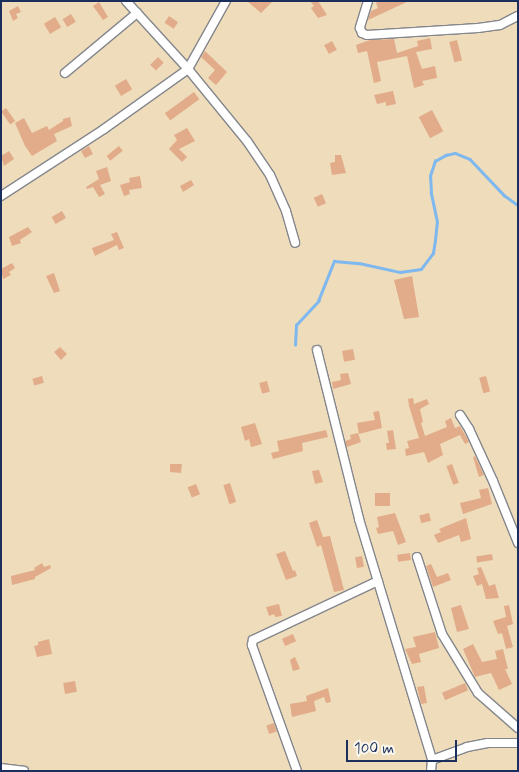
<!DOCTYPE html>
<style>
body{margin:0}
#map{position:relative;width:519px;height:772px;overflow:hidden;background:#eedcba;font-family:Mynerve,sans-serif}
div>[style]{position:absolute}
[style*='--x']{left:calc(var(--x)*1px);top:calc(var(--y)*1px);width:calc(var(--w)*1px);rotate:calc(var(--a)*1deg)}
.stream>*{height:2.5px;margin:-1.25px;padding:0 1.25px;transform-origin:1.25px;border-radius:1.25px;background:#7eb8ef}
.building>*{inset:0;background:#e2ac8a;transform-origin:0 0}
.roads{filter:drop-shadow(1px 0 #84868c) drop-shadow(-1px 0 #84868c) drop-shadow(0 1px #84868c) drop-shadow(0 -1px #84868c)}
.street>*{height:8px;margin:-4px;padding:0 4px;transform-origin:4px;border-radius:4px;background:#fff}
span{translate:-50% -50%;white-space:nowrap;text-align:center;line-height:1.15;-webkit-text-stroke:4px #fbf7ec;paint-order:stroke}
.frame{position:absolute;inset:0;border:2px solid #1b2f5e;pointer-events:none}
.scale{position:absolute;left:346px;top:740px;width:111px;height:22px;box-sizing:border-box;border:2px solid #1b2f5e;border-top:0;padding-left:6px;font-size:15px;line-height:18px;white-space:nowrap;color:#1b2f5e;-webkit-text-stroke:4px #fbf7ec;paint-order:stroke}
</style>
<div id="map">
<div class="stream">
<i style="--x:295;--y:345;--w:20;--a:-87"></i>
<i style="--x:296;--y:325;--w:33;--a:-47"></i>
<i style="--x:318;--y:301;--w:43;--a:-68.2"></i>
<i style="--x:334;--y:261;--w:25;--a:5"></i>
<i style="--x:359;--y:263;--w:42;--a:12.4"></i>
<i style="--x:400;--y:272;--w:21;--a:-8"></i>
<i style="--x:421;--y:269;--w:20;--a:-53"></i>
<i style="--x:433;--y:253;--w:13;--a:-81"></i>
<i style="--x:435;--y:240;--w:18;--a:-84"></i>
<i style="--x:437;--y:222;--w:30;--a:-102"></i>
<i style="--x:431;--y:193;--w:17;--a:-93"></i>
<i style="--x:430;--y:176;--w:16;--a:-72"></i>
<i style="--x:435;--y:161;--w:13;--a:-29"></i>
<i style="--x:446;--y:155;--w:9;--a:-13"></i>
<i style="--x:455;--y:153;--w:16;--a:22"></i>
<i style="--x:470;--y:159;--w:50;--a:46.6"></i>
<i style="--x:504;--y:195;--w:17;--a:36"></i>
</div>
<div class="building">
<i style="clip-path:polygon(247px 1px,258px 1px,262px 4px,259px 1px,273px 1px,261px 13px)"></i>
<i style="clip-path:polygon(310px 1px,318px 1px,327px 15px,318px 18px,311px 8px,314px 6px)"></i>
<i style="clip-path:polygon(379px 1px,409px 1px,368px 20px,371px 11px,378px 8px,376px 3px)"></i>
<i style="clip-path:polygon(99px 2px,108px 17px,103px 20px,93px 6px)"></i>
<i style="clip-path:polygon(18px 6px,21px 12px,16px 14px,18px 18px,13px 21px,9px 11px)"></i>
<i style="left:71px;top:14px;width:9px;height:10px;rotate:58deg"></i>
<i style="left:169px;top:16px;width:11px;height:8px;rotate:34deg"></i>
<i style="left:55px;top:17px;width:12px;height:13px;rotate:59deg"></i>
<i style="clip-path:polygon(430px 38px,432px 49px,416px 52px,422px 69px,435px 66px,437px 78px,422px 81px,424px 85px,414px 88px,407px 56px,377px 62px,381px 81px,374px 83px,367px 51px,358px 53px,356px 45px,370px 40px,394px 39px,397px 53px,418px 46px,417px 41px)"></i>
<i style="left:457px;top:40px;width:21px;height:8px;rotate:76deg"></i>
<i style="left:332px;top:41px;width:10px;height:9px;rotate:61deg"></i>
<i style="clip-path:polygon(205px 51px,227px 72px,216px 85px,208px 78px,215px 70px,201px 57px)"></i>
<i style="left:158px;top:57px;width:8px;height:11px;rotate:45deg"></i>
<i style="left:126px;top:79px;width:12px;height:13px;rotate:59deg"></i>
<i style="clip-path:polygon(393px 91px,396px 104px,386px 106px,386px 102px,377px 104px,374px 95px)"></i>
<i style="left:194px;top:92px;width:9px;height:36px;rotate:54deg"></i>
<i style="left:6px;top:108px;width:16px;height:6px;rotate:55deg"></i>
<i style="left:432px;top:110px;width:24px;height:15px;rotate:62deg"></i>
<i style="clip-path:polygon(70px 117px,72px 126px,54px 134px,57px 141px,32px 156px,25px 146px,15px 123px,24px 118px,32px 133px,47px 126px,49px 130px,63px 121px,63px 119px)"></i>
<i style="clip-path:polygon(187px 128px,195px 141px,179px 149px,187px 157px,182px 162px,169px 149px,177px 140px,174px 135px)"></i>
<i style="clip-path:polygon(89px 146px,93px 154px,85px 158px,81px 151px)"></i>
<i style="left:119px;top:146px;width:6px;height:16px;rotate:51deg"></i>
<i style="clip-path:polygon(9px 151px,14px 159px,4px 166px,1px 156px)"></i>
<i style="clip-path:polygon(335px 155px,341px 155px,346px 173px,332px 175px,330px 163px,335px 162px)"></i>
<i style="clip-path:polygon(107px 167px,111px 181px,100px 185px,105px 194px,99px 197px,93px 187px,87px 189px,86px 187px,99px 179px,96px 171px)"></i>
<i style="clip-path:polygon(140px 176px,142px 188px,129px 190px,130px 194px,124px 196px,120px 185px,130px 182px,129px 178px)"></i>
<i style="clip-path:polygon(191px 180px,194px 185px,183px 192px,180px 186px)"></i>
<i style="left:322px;top:194px;width:10px;height:9px;rotate:66deg"></i>
<i style="left:62px;top:211px;width:8px;height:12px;rotate:60deg"></i>
<i style="clip-path:polygon(28px 227px,32px 232px,20px 240px,21px 243px,12px 246px,9px 237px)"></i>
<i style="clip-path:polygon(117px 232px,124px 248px,119px 250px,117px 245px,95px 256px,92px 248px,114px 240px,111px 234px)"></i>
<i style="clip-path:polygon(12px 263px,15px 268px,9px 272px,11px 275px,3px 279px,1px 269px)"></i>
<i style="clip-path:polygon(54px 273px,60px 291px,54px 293px,46px 276px)"></i>
<i style="clip-path:polygon(412px 276px,419px 317px,404px 319px,394px 280px)"></i>
<i style="clip-path:polygon(60px 347px,67px 354px,61px 360px,54px 352px)"></i>
<i style="left:353px;top:349px;width:11px;height:11px;rotate:80deg"></i>
<i style="clip-path:polygon(348px 373px,351px 384px,333px 389px,332px 382px,341px 380px,340px 374px)"></i>
<i style="left:42px;top:376px;width:7px;height:10px;rotate:74deg"></i>
<i style="left:486px;top:376px;width:16px;height:7px;rotate:75deg"></i>
<i style="left:267px;top:381px;width:11px;height:8px;rotate:75deg"></i>
<i style="clip-path:polygon(413px 398px,414px 404px,427px 399px,429px 404px,420px 409px,423px 422px,421px 423px,425px 436px,447px 427px,445px 421px,451px 418px,455px 428px,460px 426px,469px 442px,465px 444px,460px 435px,440px 444px,443px 455px,428px 463px,424px 452px,406px 456px,405px 449px,409px 448px,407px 441px,419px 438px,409px 406px,408px 399px)"></i>
<i style="clip-path:polygon(379px 411px,382px 428px,359px 434px,357px 423px,375px 420px,373px 412px)"></i>
<i style="clip-path:polygon(255px 423px,262px 444px,251px 447px,249px 439px,245px 441px,241px 427px)"></i>
<i style="clip-path:polygon(326px 430px,328px 437px,302px 443px,303px 451px,273px 459px,271px 453px,279px 451px,277px 441px)"></i>
<i style="clip-path:polygon(393px 430px,396px 449px,387px 450px,386px 443px,389px 443px,387px 431px)"></i>
<i style="clip-path:polygon(358px 433px,361px 442px,347px 447px,345px 441px,351px 439px,350px 435px)"></i>
<i style="clip-path:polygon(475px 456px,484px 475px,479px 477px,473px 457px)"></i>
<i style="clip-path:polygon(170px 464px,182px 464px,181px 473px,170px 472px)"></i>
<i style="left:452px;top:464px;width:20px;height:6px;rotate:70deg"></i>
<i style="clip-path:polygon(319px 470px,323px 482px,315px 484px,312px 471px)"></i>
<i style="left:230px;top:483px;width:20px;height:7px;rotate:72deg"></i>
<i style="left:196px;top:484px;width:11px;height:9px;rotate:68deg"></i>
<i style="clip-path:polygon(488px 488px,492px 504px,463px 514px,460px 503px,481px 498px,479px 490px)"></i>
<i style="left:375px;top:493px;width:15px;height:13px"></i>
<i style="clip-path:polygon(395px 513px,406px 542px,398px 545px,393px 531px,378px 534px,376px 528px,379px 527px,377px 517px)"></i>
<i style="left:429px;top:513px;width:8px;height:10px;rotate:76deg"></i>
<i style="clip-path:polygon(466px 518px,471px 539px,461px 542px,459px 535px,438px 543px,434px 535px,441px 532px,439px 529px)"></i>
<i style="clip-path:polygon(317px 520px,323px 537px,330px 536px,344px 590px,334px 592px,321px 545px,317px 547px,309px 523px)"></i>
<i style="clip-path:polygon(285px 551px,293px 571px,295px 570px,297px 576px,286px 580px,276px 554px)"></i>
<i style="left:410px;top:553px;width:7px;height:13px;rotate:82deg"></i>
<i style="left:492px;top:554px;width:6px;height:16px;rotate:81deg"></i>
<i style="left:362px;top:556px;width:11px;height:7px;rotate:80deg"></i>
<i style="clip-path:polygon(42px 563px,44px 567px,50px 565px,51px 568px,35px 577px,35px 579px,12px 585px,11px 576px,35px 570px,34px 568px)"></i>
<i style="clip-path:polygon(431px 564px,437px 577px,448px 573px,451px 580px,433px 587px,426px 566px)"></i>
<i style="clip-path:polygon(481px 567px,489px 586px,495px 584px,499px 598px,486px 599px,482px 584px,477px 586px,473px 576px,479px 574px,477px 568px)"></i>
<i style="clip-path:polygon(279px 604px,282px 616px,275px 617px,274px 614px,269px 616px,266px 607px)"></i>
<i style="clip-path:polygon(461px 605px,469px 629px,457px 632px,451px 608px)"></i>
<i style="clip-path:polygon(509px 605px,513px 624px,507px 626px,513px 647px,506px 649px,502px 633px,498px 634px,493px 621px,506px 617px,504px 606px)"></i>
<i style="clip-path:polygon(435px 632px,439px 648px,419px 654px,421px 662px,412px 664px,405px 649px,416px 647px,413px 637px)"></i>
<i style="left:293px;top:634px;width:8px;height:12px;rotate:67deg"></i>
<i style="clip-path:polygon(49px 639px,52px 654px,37px 657px,34px 646px,38px 645px,38px 642px)"></i>
<i style="clip-path:polygon(473px 644px,482px 662px,497px 659px,495px 651px,503px 649px,508px 669px,505px 669px,512px 684px,499px 690px,491px 673px,475px 677px,463px 649px)"></i>
<i style="clip-path:polygon(295px 657px,300px 669px,293px 671px,290px 660px)"></i>
<i style="left:75px;top:681px;width:11px;height:12px;rotate:80deg"></i>
<i style="left:465px;top:683px;width:8px;height:25px;rotate:67deg"></i>
<i style="clip-path:polygon(424px 686px,427px 703px,421px 704px,417px 687px)"></i>
<i style="clip-path:polygon(328px 688px,331px 702px,326px 703px,324px 697px,314px 701px,316px 711px,292px 717px,290px 704px,307px 701px,306px 696px)"></i>
<i style="left:274px;top:723px;width:9px;height:8px;rotate:72deg"></i>
</div>
<div class="roads">
<div class="street">
<i style="--x:126;--y:1;--w:92;--a:47.6"></i>
<i style="--x:188;--y:69;--w:93;--a:50.7"></i>
<i style="--x:247;--y:141;--w:41;--a:55.9"></i>
<i style="--x:270;--y:175;--w:39;--a:66"></i>
<i style="--x:286;--y:211;--w:33;--a:74"></i>
<i style="--x:368;--y:1;--w:28;--a:107"></i>
<i style="--x:360;--y:28;--w:5;--a:68"></i>
<i style="--x:362;--y:33;--w:5;--a:22"></i>
<i style="--x:367;--y:35;--w:111;--a:-3.6"></i>
<i style="--x:478;--y:28;--w:22;--a:-8"></i>
<i style="--x:500;--y:25;--w:20;--a:-27"></i>
<i style="--x:65;--y:73;--w:94;--a:-39.8"></i>
<i style="--x:1;--y:196;--w:123;--a:-33"></i>
<i style="--x:104;--y:129;--w:103;--a:-35.5"></i>
<i style="--x:188;--y:69;--w:78;--a:-60.8"></i>
<i style="--x:317;--y:350;--w:174;--a:76"></i>
<i style="--x:359;--y:519;--w:252;--a:73.1"></i>
<i style="--x:432;--y:760;--w:11;--a:95"></i>
<i style="--x:460;--y:415;--w:17;--a:57"></i>
<i style="--x:469;--y:429;--w:57;--a:65.2"></i>
<i style="--x:493;--y:481;--w:67;--a:68"></i>
<i style="--x:417;--y:557;--w:81;--a:72"></i>
<i style="--x:442;--y:634;--w:69;--a:58.6"></i>
<i style="--x:478;--y:693;--w:53;--a:41.2"></i>
<i style="--x:432;--y:760;--w:37;--a:-20"></i>
<i style="--x:467;--y:747;--w:21;--a:-11"></i>
<i style="--x:488;--y:743;--w:30;--a:0"></i>
<i style="--x:1;--y:768;--w:23;--a:7"></i>
<i style="--x:297;--y:771;--w:134;--a:-109.7"></i>
<i style="--x:252;--y:645;--w:5;--a:-79"></i>
<i style="--x:253;--y:640;--w:138;--a:-25.3"></i>
</div>
</div>
<div class="frame"></div>
<div class="scale">100 m</div>
</div>
